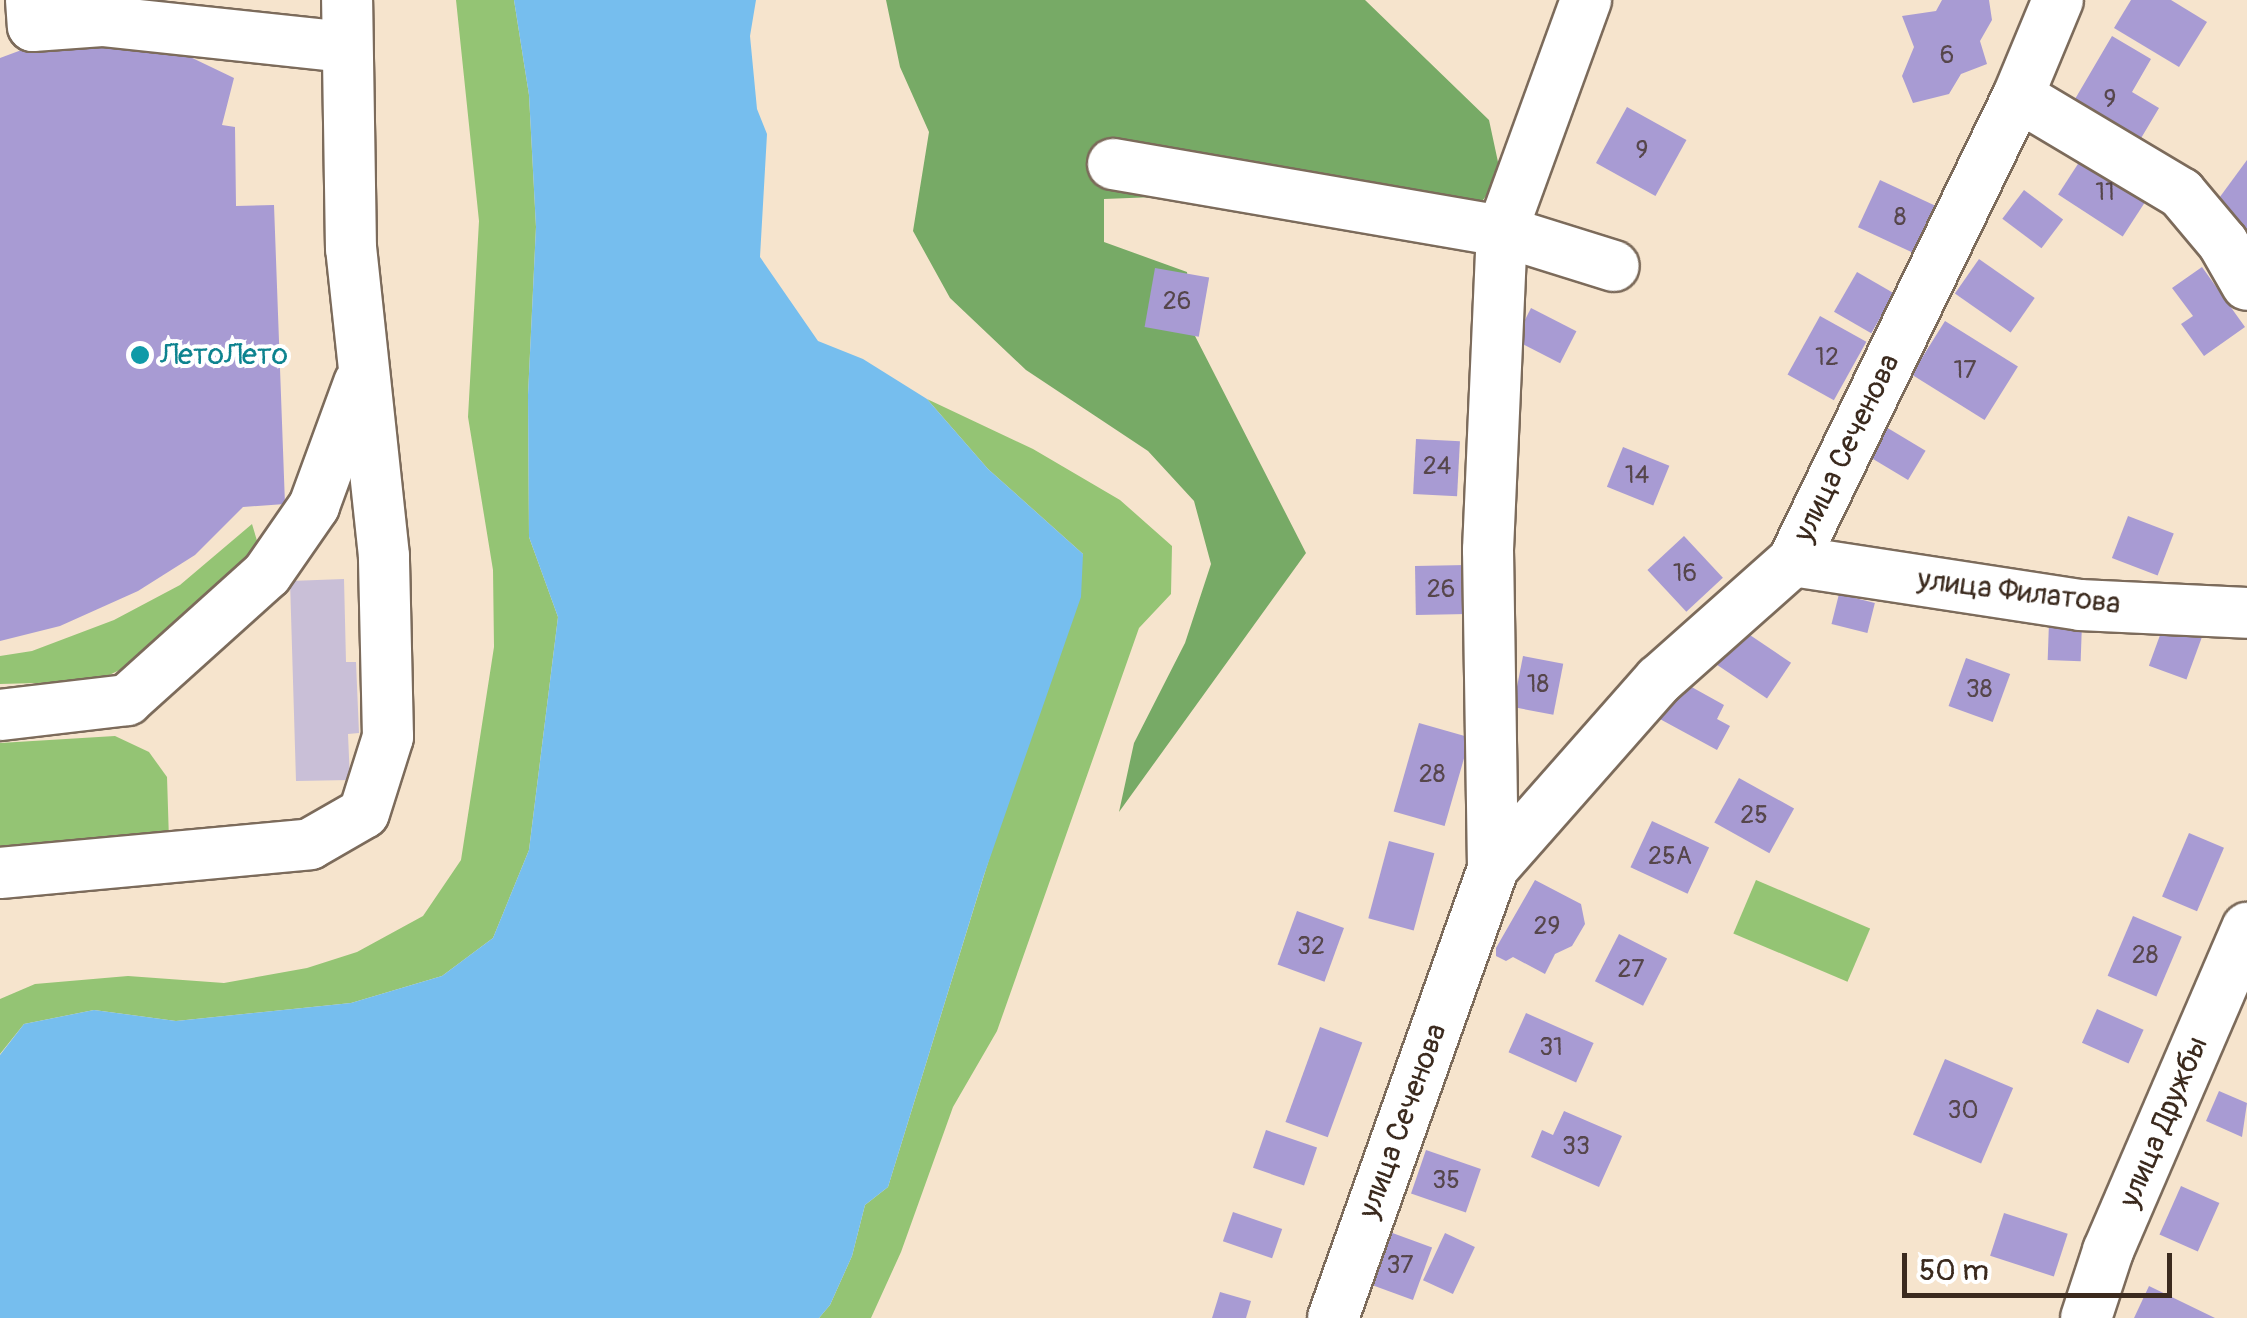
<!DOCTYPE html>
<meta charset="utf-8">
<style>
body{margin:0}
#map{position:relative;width:2247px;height:1318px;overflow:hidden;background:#f6e4cd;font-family:Pangolin,sans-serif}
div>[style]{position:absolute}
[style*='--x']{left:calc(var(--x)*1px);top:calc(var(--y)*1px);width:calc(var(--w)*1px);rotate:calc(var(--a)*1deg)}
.industrial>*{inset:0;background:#c9bfd7}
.green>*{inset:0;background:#94c474;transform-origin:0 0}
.forest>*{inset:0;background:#7a6}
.water>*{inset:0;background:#76beee}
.building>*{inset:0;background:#a89bd3;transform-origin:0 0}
.roads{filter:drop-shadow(2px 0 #7c6b5b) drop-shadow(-2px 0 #7c6b5b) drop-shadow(0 2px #7c6b5b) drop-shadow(0 -2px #7c6b5b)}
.minor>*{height:50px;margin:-25px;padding:0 25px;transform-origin:25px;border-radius:25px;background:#fff}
.dots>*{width:28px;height:28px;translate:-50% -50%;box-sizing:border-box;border:5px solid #fff;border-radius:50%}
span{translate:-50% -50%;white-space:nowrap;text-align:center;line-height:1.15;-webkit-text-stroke:8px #fff;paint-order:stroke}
.number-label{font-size:25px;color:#56464b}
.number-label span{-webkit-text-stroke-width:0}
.culture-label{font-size:30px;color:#0d838f}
.left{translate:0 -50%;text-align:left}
.street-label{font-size:30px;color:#3b2a1e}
.scale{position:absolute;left:1902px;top:1253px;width:270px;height:45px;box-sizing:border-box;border:5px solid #3b2a1e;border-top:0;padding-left:12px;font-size:30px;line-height:35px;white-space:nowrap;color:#3b2a1e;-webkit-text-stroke:8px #fff;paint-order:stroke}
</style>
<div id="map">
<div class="industrial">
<i style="clip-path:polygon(344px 579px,346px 662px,356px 662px,359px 733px,348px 734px,350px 780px,296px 781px,290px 581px)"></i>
</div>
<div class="green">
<i style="clip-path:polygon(456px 0,514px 0,529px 95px,536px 227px,528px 395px,529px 537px,558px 617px,529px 850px,493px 938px,442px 976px,351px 1003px,176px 1021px,94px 1010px,24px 1024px,0 1054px,0 999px,35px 984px,128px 976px,224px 983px,307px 968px,357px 952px,423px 916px,461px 860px,494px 647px,493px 570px,468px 417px,479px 221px)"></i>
<i style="clip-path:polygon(927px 399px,1033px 449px,1120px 500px,1172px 546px,1171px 594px,1139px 628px,997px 1031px,953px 1107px,901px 1252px,871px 1318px,819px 1318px,830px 1305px,852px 1256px,865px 1205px,888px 1187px,1083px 554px,988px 469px)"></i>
<i style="clip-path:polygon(252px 524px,261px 554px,132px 664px,103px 678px,74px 682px,0 684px,0 656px,32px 651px,114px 620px,180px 585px)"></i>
<i style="clip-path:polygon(115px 736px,149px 752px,167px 777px,169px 841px,0 847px,0 743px)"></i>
<i style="left:1756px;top:880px;width:124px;height:58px;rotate:23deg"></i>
</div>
<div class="forest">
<i style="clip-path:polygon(886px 0,1365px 0,1489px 120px,1501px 176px,1474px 212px,1180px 196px,1104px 199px,1104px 242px,1187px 272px,1193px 332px,1306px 553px,1119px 812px,1134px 743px,1185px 643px,1211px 564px,1194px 501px,1148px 451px,1026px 370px,950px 298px,913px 231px,929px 132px,900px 67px)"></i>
</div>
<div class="water">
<i style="clip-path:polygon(514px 0,756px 0,750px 36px,757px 109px,767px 134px,760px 257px,818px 341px,863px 359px,927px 399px,988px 469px,1083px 554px,1081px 597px,984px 875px,888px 1187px,865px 1205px,852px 1256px,830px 1305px,819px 1318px,0 1318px,0 1055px,24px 1024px,94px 1010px,176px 1021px,351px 1003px,442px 976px,493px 938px,529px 850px,558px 617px,529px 537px,528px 395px,536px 227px,529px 95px)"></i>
</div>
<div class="building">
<i style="clip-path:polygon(1942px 0,1989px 0,1992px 20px,1980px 41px,1987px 64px,1961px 74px,1949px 94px,1913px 103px,1902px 76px,1914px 47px,1902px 16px,1936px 11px)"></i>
<i style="clip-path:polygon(2131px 0,2171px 0,2207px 22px,2179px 67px,2114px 28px)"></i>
<i style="clip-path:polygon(2112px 36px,2151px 59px,2132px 92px,2159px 108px,2134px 150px,2068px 111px)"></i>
<i style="clip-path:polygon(43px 42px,161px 43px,234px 78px,222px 125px,235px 127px,236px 206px,274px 205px,285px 504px,243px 507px,195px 555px,138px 591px,60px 626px,0 641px,0 58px)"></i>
<i style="left:1627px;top:107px;width:68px;height:64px;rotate:29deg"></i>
<i style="left:2087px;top:150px;width:77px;height:53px;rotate:33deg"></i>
<i style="clip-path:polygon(2247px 160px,2247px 229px,2214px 205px)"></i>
<i style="left:1880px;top:180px;width:70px;height:52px;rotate:25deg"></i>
<i style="left:2024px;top:190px;width:49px;height:36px;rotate:37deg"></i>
<i style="left:1979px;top:259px;width:68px;height:42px;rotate:35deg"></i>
<i style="clip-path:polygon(2202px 267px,2245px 327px,2204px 356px,2181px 324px,2193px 316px,2172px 288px)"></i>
<i style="left:1155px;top:268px;width:55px;height:60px;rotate:10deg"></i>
<i style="left:1857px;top:272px;width:43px;height:46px;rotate:30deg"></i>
<i style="left:1531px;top:308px;width:51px;height:36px;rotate:27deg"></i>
<i style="left:1820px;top:316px;width:53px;height:67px;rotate:29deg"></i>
<i style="left:1945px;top:321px;width:86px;height:63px;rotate:32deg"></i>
<i style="left:1881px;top:424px;width:52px;height:34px;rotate:31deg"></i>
<i style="left:1416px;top:439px;width:44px;height:55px;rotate:3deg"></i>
<i style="left:1623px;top:447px;width:50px;height:43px;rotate:22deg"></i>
<i style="left:2128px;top:516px;width:49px;height:45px;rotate:21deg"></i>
<i style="left:1684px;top:536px;width:57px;height:50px;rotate:47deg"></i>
<i style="left:1466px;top:565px;width:49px;height:51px;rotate:89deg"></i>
<i style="left:1839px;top:594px;width:37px;height:31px;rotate:14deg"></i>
<i style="left:2167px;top:616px;width:40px;height:53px;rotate:20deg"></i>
<i style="left:2049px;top:622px;width:33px;height:38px;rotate:2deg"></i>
<i style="left:1738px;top:627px;width:64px;height:43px;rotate:34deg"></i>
<i style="left:1523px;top:656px;width:41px;height:52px;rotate:11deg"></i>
<i style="left:1966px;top:658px;width:47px;height:51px;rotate:20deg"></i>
<i style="clip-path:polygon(1679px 680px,1724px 705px,1717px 719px,1730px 726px,1717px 750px,1658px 718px)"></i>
<i style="left:1419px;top:723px;width:53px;height:92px;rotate:16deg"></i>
<i style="left:1739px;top:778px;width:63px;height:51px;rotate:29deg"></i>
<i style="left:1652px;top:821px;width:63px;height:51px;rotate:25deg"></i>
<i style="left:2189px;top:833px;width:38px;height:69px;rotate:23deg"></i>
<i style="left:1389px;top:841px;width:47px;height:80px;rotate:15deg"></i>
<i style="clip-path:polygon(1535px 880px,1581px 904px,1585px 924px,1572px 946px,1555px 954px,1545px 974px,1513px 957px,1506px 961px,1496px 956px,1496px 948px)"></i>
<i style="left:1297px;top:911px;width:50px;height:57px;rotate:20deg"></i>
<i style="left:2133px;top:916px;width:53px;height:65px;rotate:23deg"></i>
<i style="left:1619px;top:934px;width:54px;height:53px;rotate:27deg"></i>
<i style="left:2097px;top:1009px;width:51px;height:37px;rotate:24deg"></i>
<i style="left:1526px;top:1013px;width:74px;height:43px;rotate:24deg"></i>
<i style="left:1320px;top:1027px;width:45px;height:101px;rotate:20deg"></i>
<i style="left:1945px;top:1059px;width:74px;height:82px;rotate:23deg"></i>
<i style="clip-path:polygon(2219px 1091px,2247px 1103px,2242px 1137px,2206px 1121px)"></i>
<i style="clip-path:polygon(1564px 1111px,1622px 1136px,1599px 1187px,1531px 1157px,1542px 1130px,1553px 1135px)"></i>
<i style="left:1266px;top:1130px;width:54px;height:40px;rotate:19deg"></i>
<i style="left:1426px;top:1150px;width:58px;height:46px;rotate:19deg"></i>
<i style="left:2181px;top:1186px;width:42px;height:53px;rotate:24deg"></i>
<i style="left:1233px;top:1212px;width:52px;height:31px;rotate:19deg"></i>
<i style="left:2004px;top:1213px;width:67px;height:45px;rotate:18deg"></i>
<i style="left:1387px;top:1231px;width:48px;height:56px;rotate:20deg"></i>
<i style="left:1445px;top:1233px;width:33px;height:52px;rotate:25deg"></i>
<i style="clip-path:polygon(2149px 1286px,2215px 1318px,2134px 1318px)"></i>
<i style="clip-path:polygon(1220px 1292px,1251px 1301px,1246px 1318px,1212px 1318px)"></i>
</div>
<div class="roads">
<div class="minor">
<i style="--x:31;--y:0;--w:26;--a:86"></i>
<i style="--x:33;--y:26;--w:69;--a:-4.1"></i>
<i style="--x:102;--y:21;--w:246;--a:6.1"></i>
<i style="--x:2018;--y:96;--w:190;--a:30.8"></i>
<i style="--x:2181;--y:193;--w:65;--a:50"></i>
<i style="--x:2223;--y:243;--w:48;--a:60.3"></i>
<i style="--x:1113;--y:164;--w:395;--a:9.8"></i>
<i style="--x:1502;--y:231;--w:117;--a:17.4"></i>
<i style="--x:1793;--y:561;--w:290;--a:8.7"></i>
<i style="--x:2080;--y:605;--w:167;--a:2.7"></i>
<i style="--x:0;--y:715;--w:128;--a:-6.7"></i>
<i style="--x:127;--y:700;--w:188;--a:-42"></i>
<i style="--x:267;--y:574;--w:83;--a:-55.3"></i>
<i style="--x:314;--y:506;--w:131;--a:-69.9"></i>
<i style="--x:1493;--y:868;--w:318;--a:-90.9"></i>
<i style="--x:1488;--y:550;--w:319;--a:-87.5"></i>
<i style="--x:1502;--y:231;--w:246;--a:-70"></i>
<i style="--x:0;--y:873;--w:311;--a:-5.3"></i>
<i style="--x:310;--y:844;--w:62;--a:-29.9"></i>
<i style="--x:364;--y:813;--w:80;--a:-72.5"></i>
<i style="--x:388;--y:737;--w:181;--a:-91.3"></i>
<i style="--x:384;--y:556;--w:309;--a:-96.1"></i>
<i style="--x:351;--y:249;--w:249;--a:-90.9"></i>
<i style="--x:1333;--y:1318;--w:478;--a:-70.4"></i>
<i style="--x:1493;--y:868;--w:251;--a:-48.6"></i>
<i style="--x:1659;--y:680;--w:179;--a:-41.6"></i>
<i style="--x:1793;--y:561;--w:517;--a:-64.18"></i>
<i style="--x:2018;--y:96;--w:104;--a:-67.4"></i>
<i style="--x:2086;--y:1318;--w:71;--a:-71.8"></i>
<i style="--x:2108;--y:1251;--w:352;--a:-66.7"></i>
</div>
</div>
<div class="dots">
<i style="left:140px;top:355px;background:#0f9aa8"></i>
</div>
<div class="number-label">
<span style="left:1947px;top:56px">6</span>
<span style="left:2110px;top:100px">9</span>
<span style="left:1642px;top:151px">9</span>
<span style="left:2105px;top:193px">11</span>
<span style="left:1900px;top:218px">8</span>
<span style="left:1177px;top:302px">26</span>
<span style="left:1827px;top:358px">12</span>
<span style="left:1965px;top:371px">17</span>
<span style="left:1437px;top:467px">24</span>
<span style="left:1637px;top:476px">14</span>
<span style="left:1685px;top:574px">16</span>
<span style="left:1441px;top:590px">26</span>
<span style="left:1538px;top:685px">18</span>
<span style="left:1979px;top:690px">38</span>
<span style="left:1432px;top:775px">28</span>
<span style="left:1754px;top:816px">25</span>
<span style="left:1670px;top:857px">25А</span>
<span style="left:1547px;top:927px">29</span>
<span style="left:1311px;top:947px">32</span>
<span style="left:2145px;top:956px">28</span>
<span style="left:1631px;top:970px">27</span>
<span style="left:1551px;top:1048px">31</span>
<span style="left:1963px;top:1111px">30</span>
<span style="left:1576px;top:1147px">33</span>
<span style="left:1446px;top:1181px">35</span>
<span style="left:1400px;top:1266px">37</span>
</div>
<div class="culture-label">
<span class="left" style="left:160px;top:355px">ЛетоЛето</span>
</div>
<div class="street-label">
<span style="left:1847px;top:448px;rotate:-64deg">улица Сеченова</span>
<span style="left:2019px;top:592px;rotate:7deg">улица Филатова</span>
<span style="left:1403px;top:1121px;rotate:-70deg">улица Сеченова</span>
<span style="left:2164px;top:1122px;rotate:-67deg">улица Дружбы</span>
</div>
<div class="scale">50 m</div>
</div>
